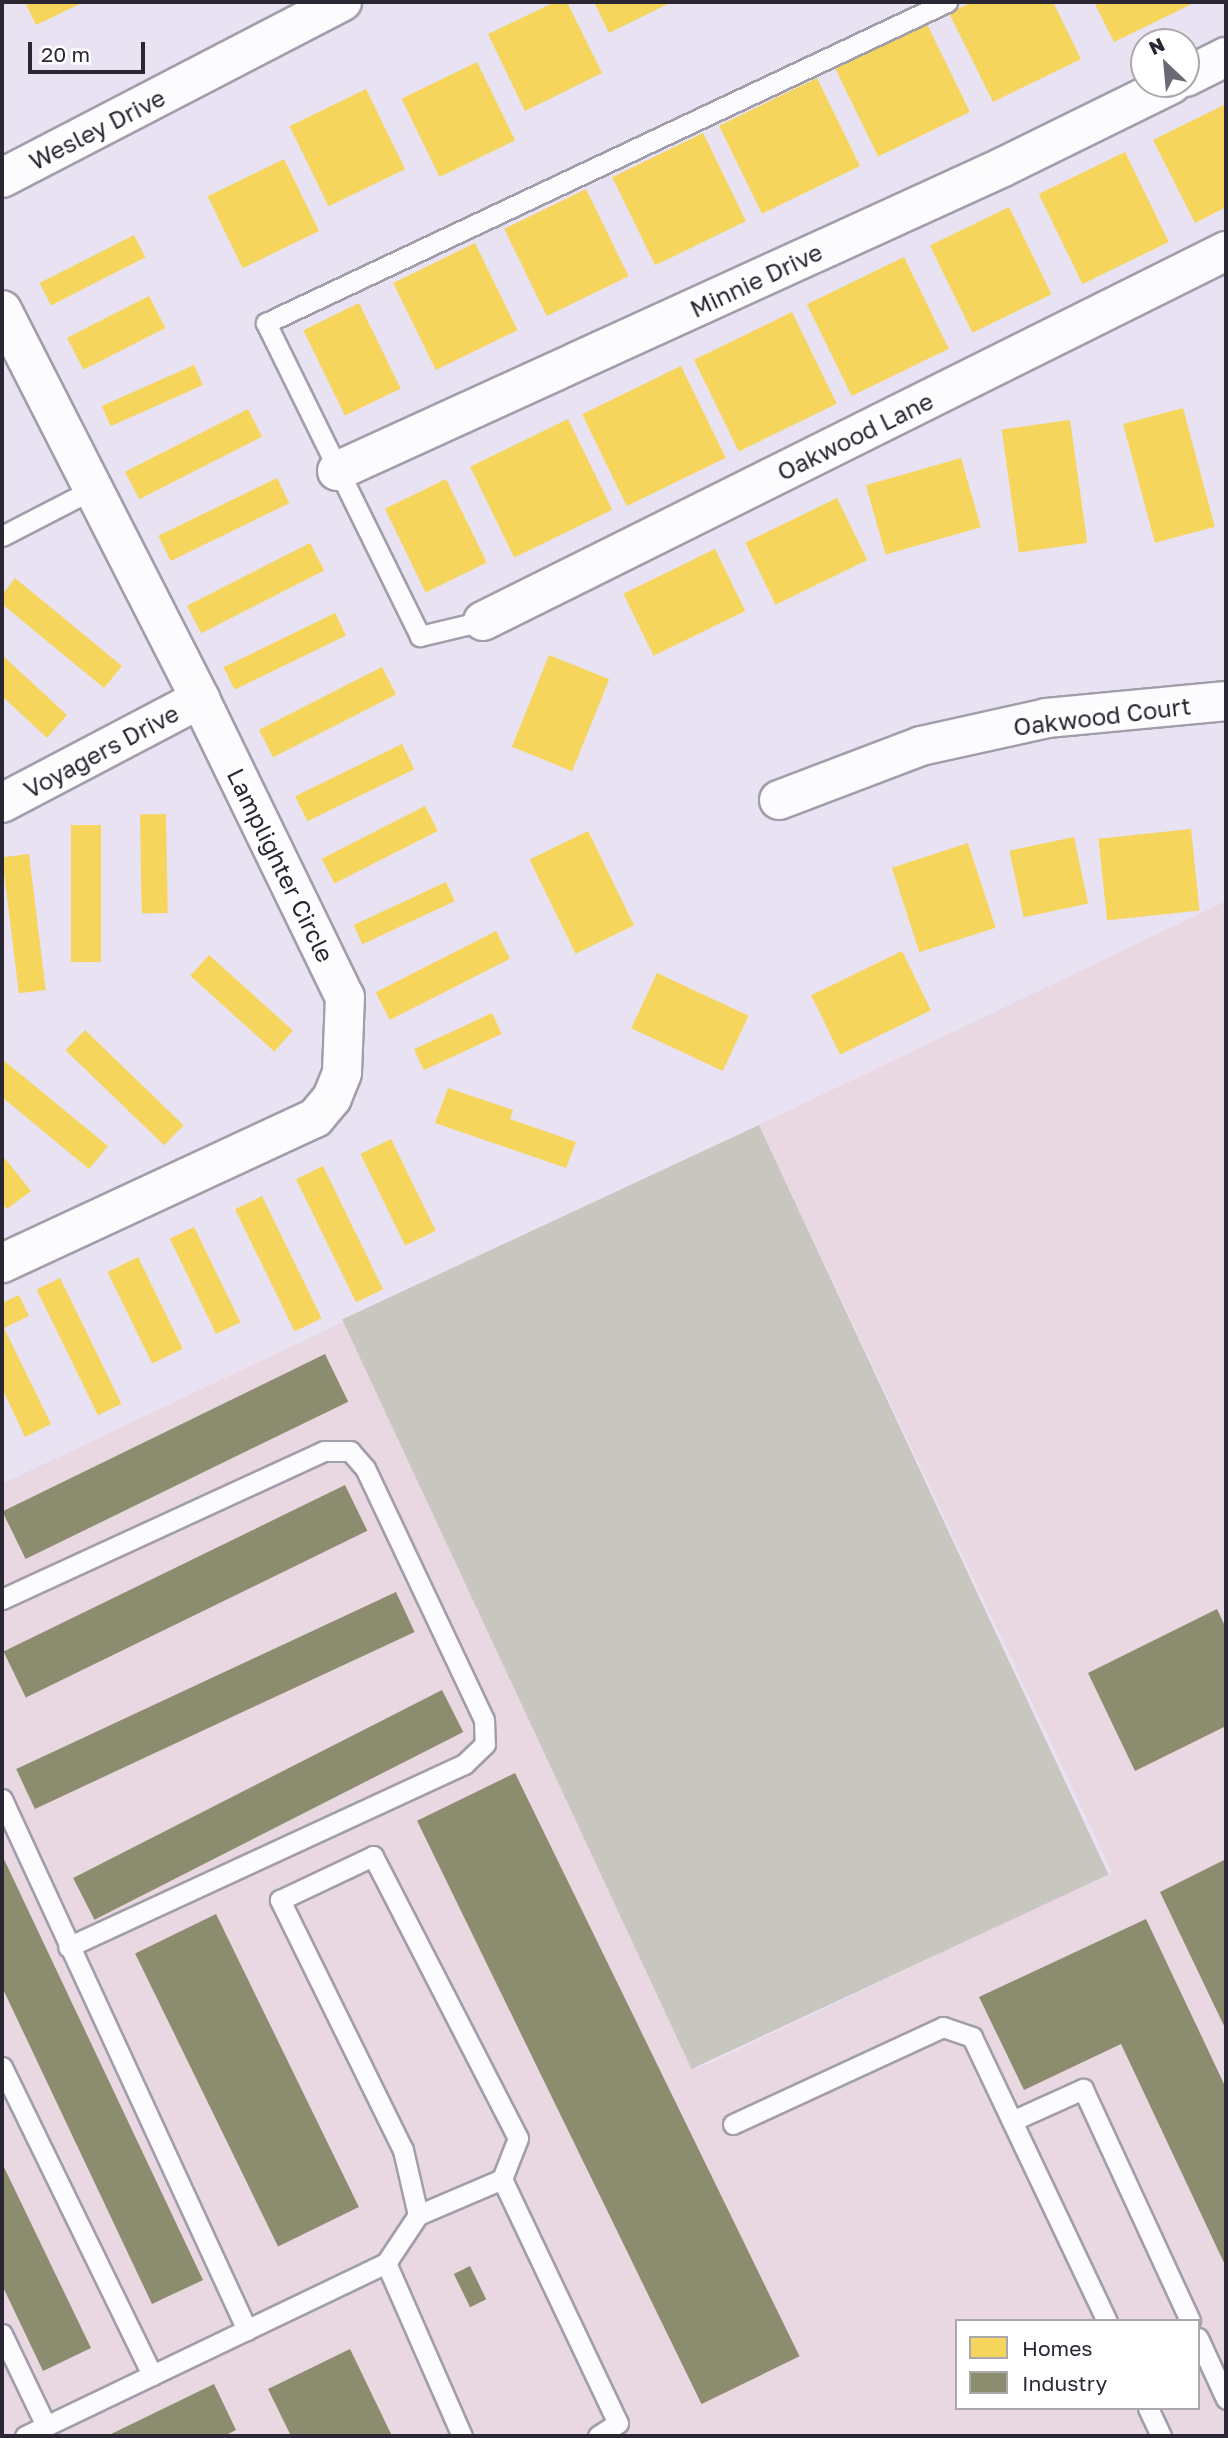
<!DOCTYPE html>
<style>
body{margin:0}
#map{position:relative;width:1228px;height:2438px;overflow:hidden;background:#e8e2f3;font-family:"Golos Text",sans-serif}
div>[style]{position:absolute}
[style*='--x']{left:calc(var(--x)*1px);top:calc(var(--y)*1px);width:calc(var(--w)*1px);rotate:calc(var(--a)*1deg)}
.industrial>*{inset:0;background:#e9d8e1}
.green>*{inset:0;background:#c7c7bf;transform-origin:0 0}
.homes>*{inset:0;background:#f6d55c;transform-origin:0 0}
.industry>*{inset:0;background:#8c8c6e;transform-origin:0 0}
.roads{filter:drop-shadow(2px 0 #a29daa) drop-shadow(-2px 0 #a29daa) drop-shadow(0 2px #a29daa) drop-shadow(0 -2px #a29daa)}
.lane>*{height:19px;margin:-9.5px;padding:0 9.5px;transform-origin:9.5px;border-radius:9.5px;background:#fcfbfd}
.street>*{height:38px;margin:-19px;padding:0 19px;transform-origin:19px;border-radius:19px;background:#fcfbfd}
span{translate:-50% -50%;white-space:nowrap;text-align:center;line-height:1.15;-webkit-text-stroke:7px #fff;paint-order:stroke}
.street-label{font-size:24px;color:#2b2633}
.frame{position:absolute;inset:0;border:4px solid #2b2633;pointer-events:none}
.legend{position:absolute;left:955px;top:2319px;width:245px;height:91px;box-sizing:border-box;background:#fff;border:2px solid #aaa8ad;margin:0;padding:9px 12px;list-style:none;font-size:21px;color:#2b2633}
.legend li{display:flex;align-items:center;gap:14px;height:35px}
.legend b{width:35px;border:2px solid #aaa8ad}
.north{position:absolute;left:1130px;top:28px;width:70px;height:70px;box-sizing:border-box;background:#fff;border:2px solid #aaa8ad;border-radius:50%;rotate:334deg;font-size:19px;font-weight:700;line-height:28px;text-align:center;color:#2b2633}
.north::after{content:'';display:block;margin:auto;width:24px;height:32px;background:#6d6876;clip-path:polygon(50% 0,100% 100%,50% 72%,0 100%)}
.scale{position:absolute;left:28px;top:42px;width:117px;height:32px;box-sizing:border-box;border:4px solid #2b2633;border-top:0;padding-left:9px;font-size:21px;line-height:24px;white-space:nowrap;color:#2b2633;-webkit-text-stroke:5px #fff;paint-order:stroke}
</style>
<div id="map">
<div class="industrial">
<i style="clip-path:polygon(evenodd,1224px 902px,1226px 2436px,2px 2436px,2px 1484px,343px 1322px,697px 2069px,1112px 1872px,759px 1125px,1224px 902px,957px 2321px,1198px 2321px,1198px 2408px,957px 2408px,957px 2321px)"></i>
</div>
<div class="green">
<i style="left:759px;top:1125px;width:827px;height:460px;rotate:65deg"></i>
</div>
<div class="homes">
<i style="clip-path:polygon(25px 2px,84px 2px,36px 25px)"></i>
<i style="clip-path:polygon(555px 2px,567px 2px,602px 73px,525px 111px,488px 34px)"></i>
<i style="clip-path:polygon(594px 2px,672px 2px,609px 33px)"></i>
<i style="clip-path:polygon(972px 2px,1053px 2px,1081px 59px,993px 102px,949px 13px)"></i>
<i style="clip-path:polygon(1094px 2px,1196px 2px,1114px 42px)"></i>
<i style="left:926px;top:22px;width:100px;height:102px;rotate:64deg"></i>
<i style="left:477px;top:62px;width:87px;height:84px;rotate:64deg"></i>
<i style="left:817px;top:78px;width:98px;height:109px;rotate:64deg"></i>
<i style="left:366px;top:89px;width:89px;height:85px;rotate:64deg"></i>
<i style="clip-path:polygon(1226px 104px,1226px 207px,1195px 223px,1153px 140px)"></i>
<i style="left:703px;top:133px;width:98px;height:101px;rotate:64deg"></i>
<i style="left:1125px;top:152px;width:100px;height:96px;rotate:64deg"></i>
<i style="left:284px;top:159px;width:80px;height:85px;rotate:64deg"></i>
<i style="left:586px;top:189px;width:97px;height:91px;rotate:64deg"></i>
<i style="left:1009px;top:207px;width:97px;height:88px;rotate:64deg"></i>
<i style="left:134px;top:235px;width:25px;height:106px;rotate:63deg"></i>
<i style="left:475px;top:243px;width:97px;height:91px;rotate:64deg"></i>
<i style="left:904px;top:257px;width:102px;height:108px;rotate:64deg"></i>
<i style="left:149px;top:296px;width:36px;height:92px;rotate:63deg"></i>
<i style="left:359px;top:303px;width:95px;height:62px;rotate:64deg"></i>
<i style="left:792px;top:312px;width:102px;height:109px;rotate:64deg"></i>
<i style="left:194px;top:365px;width:22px;height:101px;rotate:66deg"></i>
<i style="left:681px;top:366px;width:102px;height:110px;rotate:64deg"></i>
<i style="left:1183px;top:408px;width:123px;height:62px;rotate:75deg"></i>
<i style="left:248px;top:409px;width:31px;height:138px;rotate:63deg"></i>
<i style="left:568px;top:419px;width:101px;height:109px;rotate:64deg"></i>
<i style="left:1070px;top:420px;width:124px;height:69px;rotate:82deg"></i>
<i style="left:961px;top:458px;width:72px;height:99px;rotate:74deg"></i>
<i style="left:277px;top:478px;width:28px;height:132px;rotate:64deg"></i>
<i style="left:446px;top:479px;width:93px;height:68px;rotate:64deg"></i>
<i style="left:837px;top:498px;width:69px;height:102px;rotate:64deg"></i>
<i style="left:310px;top:543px;width:31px;height:138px;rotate:63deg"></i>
<i style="left:715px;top:549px;width:69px;height:102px;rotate:64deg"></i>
<i style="clip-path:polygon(15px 578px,122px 666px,104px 688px,2px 604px,2px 595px)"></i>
<i style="left:335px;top:613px;width:25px;height:124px;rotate:64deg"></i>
<i style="clip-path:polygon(2px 655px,67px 715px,47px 738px,2px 696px)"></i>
<i style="left:549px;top:655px;width:65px;height:99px;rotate:22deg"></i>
<i style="left:382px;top:667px;width:31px;height:138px;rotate:63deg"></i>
<i style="left:402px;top:744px;width:28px;height:119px;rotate:64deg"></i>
<i style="left:425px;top:806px;width:28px;height:116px;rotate:63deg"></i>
<i style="left:166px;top:814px;width:99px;height:26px;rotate:89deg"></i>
<i style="left:71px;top:825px;width:30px;height:137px"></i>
<i style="left:1191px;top:829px;width:82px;height:93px;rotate:84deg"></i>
<i style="left:588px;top:831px;width:105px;height:65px;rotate:64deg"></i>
<i style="left:1074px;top:837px;width:68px;height:66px;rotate:78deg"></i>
<i style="left:968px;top:843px;width:89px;height:80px;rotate:72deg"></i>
<i style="left:29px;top:854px;width:137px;height:27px;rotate:83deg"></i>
<i style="left:446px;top:882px;width:21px;height:102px;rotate:65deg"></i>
<i style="left:496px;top:931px;width:31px;height:135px;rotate:63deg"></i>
<i style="left:902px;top:951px;width:66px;height:101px;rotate:64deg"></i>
<i style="left:209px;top:955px;width:113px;height:28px;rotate:42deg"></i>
<i style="left:657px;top:973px;width:101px;height:61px;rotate:25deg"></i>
<i style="left:492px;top:1013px;width:23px;height:86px;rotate:65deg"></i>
<i style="left:85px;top:1030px;width:137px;height:28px;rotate:44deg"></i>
<i style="clip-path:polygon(2px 1059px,108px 1146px,89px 1169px,2px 1097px)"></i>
<i style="clip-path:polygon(448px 1088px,513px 1110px,510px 1119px,576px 1142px,566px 1168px,435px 1123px)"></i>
<i style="left:391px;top:1139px;width:102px;height:34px;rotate:64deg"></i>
<i style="clip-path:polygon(2px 1155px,31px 1191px,7px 1209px,2px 1203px)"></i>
<i style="left:323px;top:1166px;width:137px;height:30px;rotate:64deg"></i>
<i style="left:262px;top:1196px;width:136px;height:30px;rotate:64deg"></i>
<i style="left:194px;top:1227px;width:106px;height:27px;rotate:64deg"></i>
<i style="left:138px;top:1257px;width:102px;height:34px;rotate:64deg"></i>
<i style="left:60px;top:1278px;width:140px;height:26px;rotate:64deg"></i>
<i style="clip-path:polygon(19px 1295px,29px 1316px,4px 1328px,51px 1424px,25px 1437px,2px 1388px,2px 1303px)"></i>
</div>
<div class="industry">
<i style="left:325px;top:1354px;width:53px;height:359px;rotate:64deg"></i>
<i style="left:345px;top:1485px;width:51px;height:380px;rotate:64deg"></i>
<i style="left:396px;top:1592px;width:44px;height:419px;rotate:65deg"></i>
<i style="clip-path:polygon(1217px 1609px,1226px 1628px,1226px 1726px,1135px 1771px,1088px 1673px)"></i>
<i style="left:442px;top:1690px;width:47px;height:414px;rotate:63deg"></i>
<i style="left:515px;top:1773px;width:649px;height:109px;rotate:64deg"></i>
<i style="clip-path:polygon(2px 1855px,203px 2280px,152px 2304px,2px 1987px)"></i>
<i style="clip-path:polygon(1226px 1859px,1226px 2030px,1160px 1892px)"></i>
<i style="left:216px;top:1914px;width:326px;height:90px;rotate:64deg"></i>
<i style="clip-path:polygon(1146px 1919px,1226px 2088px,1226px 2267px,1121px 2044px,1024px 2090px,979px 1997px)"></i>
<i style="clip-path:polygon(2px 2163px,91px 2348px,43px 2371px,2px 2285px)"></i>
<i style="left:470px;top:2266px;width:37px;height:18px;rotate:64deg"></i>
<i style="clip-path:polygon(350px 2349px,392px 2436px,291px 2436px,268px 2389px)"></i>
<i style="clip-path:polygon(214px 2384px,236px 2430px,224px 2436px,107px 2436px)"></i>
</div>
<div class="roads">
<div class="lane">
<i style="--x:2;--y:536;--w:102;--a:-27.3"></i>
<i style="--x:483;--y:621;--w:65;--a:166.6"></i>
<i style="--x:420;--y:636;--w:349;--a:-116.2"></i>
<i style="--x:266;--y:323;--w:753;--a:-25.24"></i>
<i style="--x:2;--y:1599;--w:354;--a:-24.7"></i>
<i style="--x:324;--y:1451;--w:26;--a:0"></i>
<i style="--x:350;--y:1451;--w:23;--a:49"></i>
<i style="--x:365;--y:1468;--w:279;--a:64.7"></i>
<i style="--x:484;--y:1720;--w:24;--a:88"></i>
<i style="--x:485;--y:1744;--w:29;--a:136"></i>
<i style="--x:464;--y:1764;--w:436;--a:155.2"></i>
<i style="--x:2;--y:1799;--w:585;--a:65.23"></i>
<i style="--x:2;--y:2067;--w:343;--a:64"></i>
<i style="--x:1012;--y:2121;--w:78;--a:-24.3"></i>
<i style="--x:1083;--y:2089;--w:255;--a:65.2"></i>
<i style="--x:733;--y:2124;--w:231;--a:-24.8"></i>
<i style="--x:943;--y:2027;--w:31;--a:19"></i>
<i style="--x:972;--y:2037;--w:314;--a:64.6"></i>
<i style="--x:418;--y:2215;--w:67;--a:-103"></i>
<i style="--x:403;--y:2150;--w:279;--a:-116.2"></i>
<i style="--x:280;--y:1900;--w:103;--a:-25.3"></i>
<i style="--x:373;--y:1856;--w:317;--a:62.8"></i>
<i style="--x:518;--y:2138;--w:44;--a:111.3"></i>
<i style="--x:2;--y:2334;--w:102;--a:64.4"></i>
<i style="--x:1198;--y:2338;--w:67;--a:65.3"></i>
<i style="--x:1148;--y:2408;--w:31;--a:65"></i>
<i style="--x:25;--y:2436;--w:400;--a:-25.6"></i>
<i style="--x:462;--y:2436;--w:189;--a:-113.7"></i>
<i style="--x:386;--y:2263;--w:58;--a:-56.3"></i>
<i style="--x:418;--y:2215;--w:91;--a:-23.2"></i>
<i style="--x:502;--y:2179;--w:270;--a:64.6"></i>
<i style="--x:618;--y:2423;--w:24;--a:147"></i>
</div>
<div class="street">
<i style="--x:1186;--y:77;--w:45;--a:-26.6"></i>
<i style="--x:2;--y:178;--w:383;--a:-27.4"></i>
<i style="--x:2;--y:310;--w:436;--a:63"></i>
<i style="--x:200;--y:699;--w:331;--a:64.1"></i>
<i style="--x:345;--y:997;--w:76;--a:92.3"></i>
<i style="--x:342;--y:1073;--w:27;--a:112"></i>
<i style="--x:332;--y:1098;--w:26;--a:130"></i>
<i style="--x:315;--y:1118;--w:345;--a:155.1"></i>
<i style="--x:337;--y:471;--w:732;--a:-24.53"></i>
<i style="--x:1003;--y:167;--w:188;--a:-26.2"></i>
<i style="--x:483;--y:621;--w:830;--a:-26.47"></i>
<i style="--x:779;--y:800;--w:152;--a:-20.8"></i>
<i style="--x:921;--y:746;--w:129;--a:-12.5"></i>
<i style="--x:1047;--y:718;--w:180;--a:-5.4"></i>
<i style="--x:2;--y:803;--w:224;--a:-27.7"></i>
</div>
</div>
<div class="street-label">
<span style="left:97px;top:129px;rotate:-27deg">Wesley Drive</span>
<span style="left:756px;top:280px;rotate:-25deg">Minnie Drive</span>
<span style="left:855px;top:436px;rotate:-26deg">Oakwood Lane</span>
<span style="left:1102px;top:716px;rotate:-7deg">Oakwood Court</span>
<span style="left:101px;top:751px;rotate:-28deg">Voyagers Drive</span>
<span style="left:281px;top:865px;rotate:64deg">Lamplighter Circle</span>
</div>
<div class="frame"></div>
<ul class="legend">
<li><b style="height:19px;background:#f6d55c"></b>Homes</li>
<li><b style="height:19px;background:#8c8c6e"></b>Industry</li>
</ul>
<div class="north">N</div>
<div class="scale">20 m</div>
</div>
